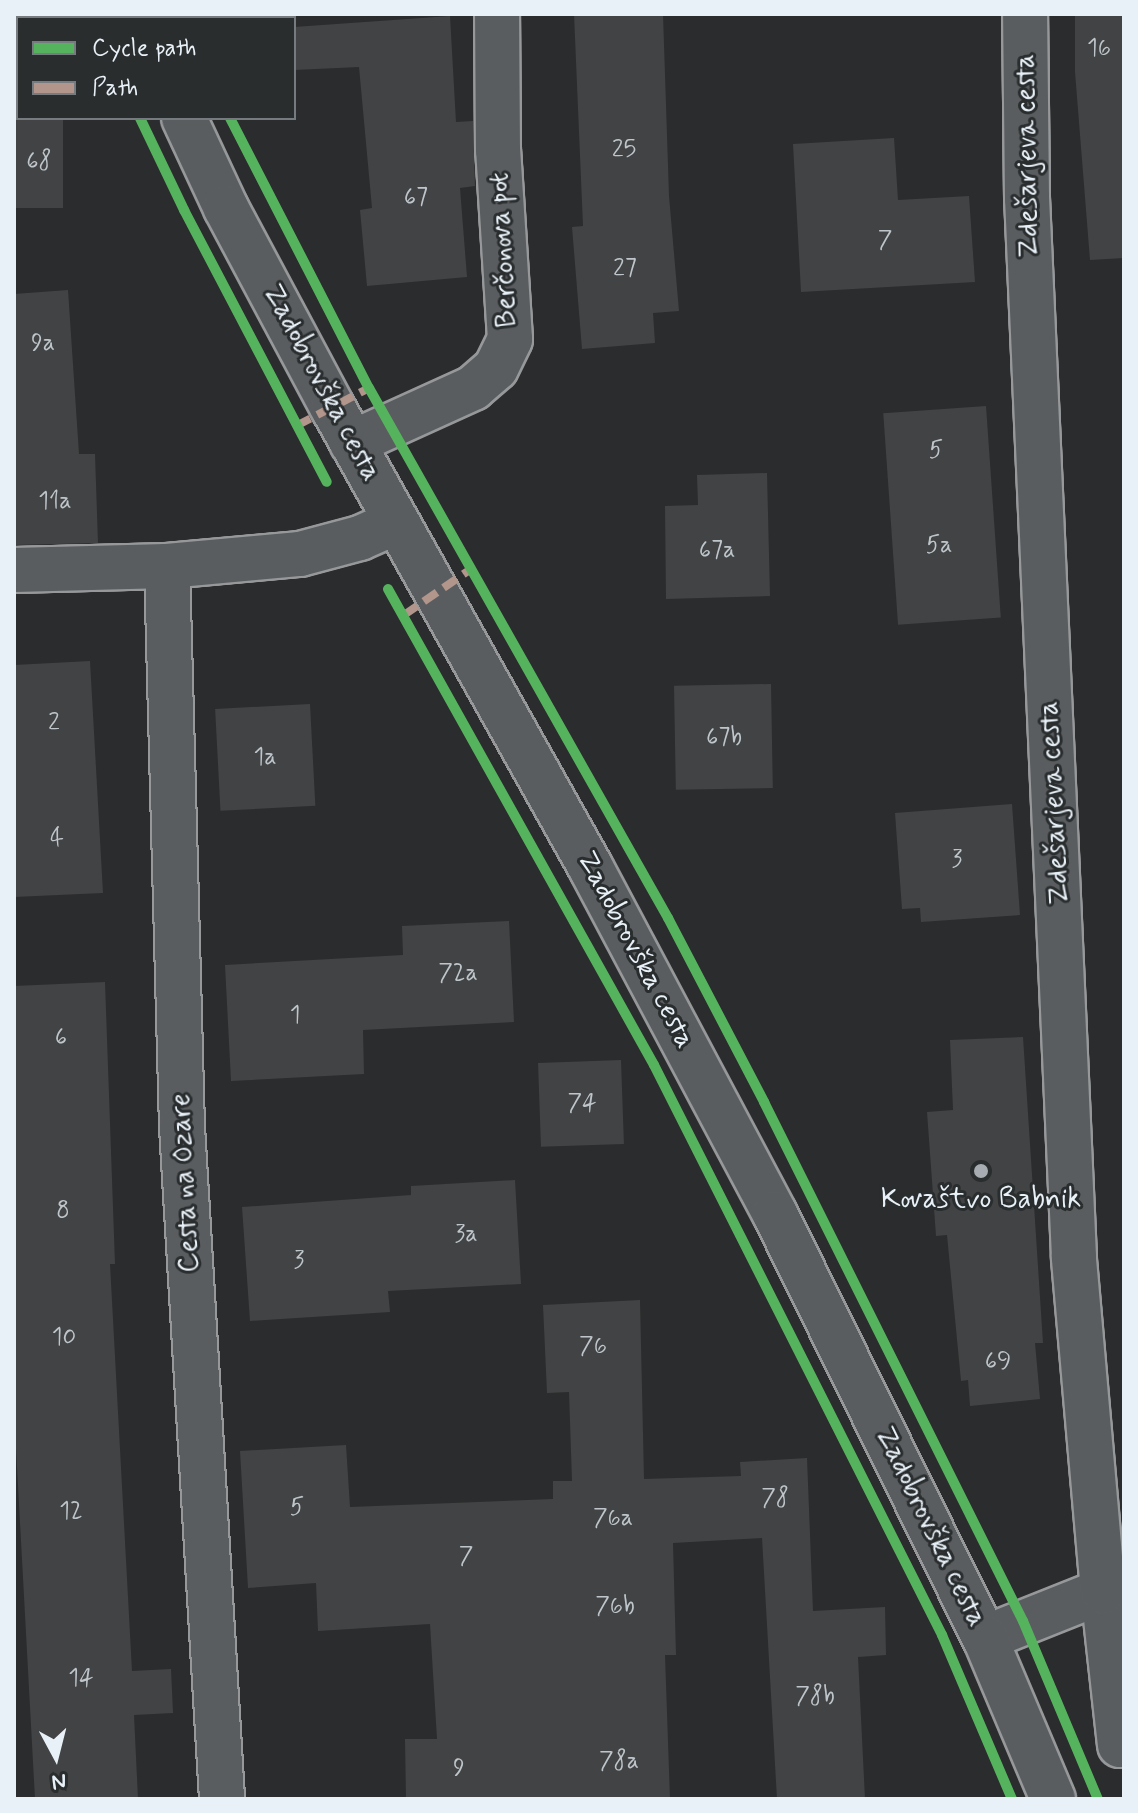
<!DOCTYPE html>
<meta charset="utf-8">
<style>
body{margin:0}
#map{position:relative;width:1138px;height:1813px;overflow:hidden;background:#2b2c2d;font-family:Mynerve,sans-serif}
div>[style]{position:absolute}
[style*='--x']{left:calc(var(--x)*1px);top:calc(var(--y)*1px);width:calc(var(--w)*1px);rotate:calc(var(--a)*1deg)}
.building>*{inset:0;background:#424344;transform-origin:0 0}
.roads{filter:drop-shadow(2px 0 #96989a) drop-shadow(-2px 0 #96989a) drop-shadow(0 2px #96989a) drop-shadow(0 -2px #96989a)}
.minor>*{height:44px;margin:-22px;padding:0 22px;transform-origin:22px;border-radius:22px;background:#5a5d60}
.secondary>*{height:44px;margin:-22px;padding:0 22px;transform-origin:22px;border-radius:22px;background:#5a5d60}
.quiet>*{height:8px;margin-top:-4px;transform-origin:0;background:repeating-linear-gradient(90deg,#b2968c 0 16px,transparent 0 24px)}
.cycleway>*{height:10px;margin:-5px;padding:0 5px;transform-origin:5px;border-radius:5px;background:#56b35d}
.dots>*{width:22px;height:22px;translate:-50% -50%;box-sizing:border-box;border:4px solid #2a2d2e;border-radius:50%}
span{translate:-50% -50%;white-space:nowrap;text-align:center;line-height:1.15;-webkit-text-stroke:6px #2a2d2e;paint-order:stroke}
.number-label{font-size:24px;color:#bec6cb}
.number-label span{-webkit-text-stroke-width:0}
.street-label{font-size:28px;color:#e8f1f8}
.poi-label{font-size:28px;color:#e8f1f8}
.frame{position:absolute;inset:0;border:16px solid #e8f1f8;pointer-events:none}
.legend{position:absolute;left:16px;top:16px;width:280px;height:104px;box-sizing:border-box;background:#2a2d2e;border:2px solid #767b7f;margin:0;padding:10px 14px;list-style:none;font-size:24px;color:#e8f1f8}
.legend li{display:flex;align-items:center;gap:16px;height:40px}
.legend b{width:40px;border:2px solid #767b7f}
.north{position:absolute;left:16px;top:1717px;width:80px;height:80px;-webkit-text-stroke:6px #2a2d2e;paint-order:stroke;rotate:173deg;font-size:22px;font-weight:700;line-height:32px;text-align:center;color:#e8f1f8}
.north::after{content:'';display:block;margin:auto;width:28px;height:36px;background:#e8f1f8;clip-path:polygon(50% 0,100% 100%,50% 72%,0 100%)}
</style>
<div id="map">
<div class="building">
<i style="clip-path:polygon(574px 14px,663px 14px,669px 196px,679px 311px,653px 313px,655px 343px,582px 349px,572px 227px,583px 226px)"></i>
<i style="clip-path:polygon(1075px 14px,1124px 14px,1124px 258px,1090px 260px,1075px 72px)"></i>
<i style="clip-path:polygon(450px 16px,456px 122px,473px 121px,475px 186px,460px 188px,467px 277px,367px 286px,360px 210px,372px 208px,359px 67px,294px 70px,294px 27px)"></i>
<i style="left:14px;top:118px;width:49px;height:90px"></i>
<i style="clip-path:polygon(894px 138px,898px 200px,969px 196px,975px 282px,801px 292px,793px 144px)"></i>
<i style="clip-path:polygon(68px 290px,79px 454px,95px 454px,98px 543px,14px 545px,14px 294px)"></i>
<i style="left:986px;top:406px;width:212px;height:103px;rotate:86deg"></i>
<i style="clip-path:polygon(767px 473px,770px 596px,666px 599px,665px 506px,698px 505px,697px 475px)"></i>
<i style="clip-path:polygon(90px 661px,103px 893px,14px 897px,14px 665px)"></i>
<i style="left:771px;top:684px;width:104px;height:97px;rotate:89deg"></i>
<i style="left:310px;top:704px;width:102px;height:95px;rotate:87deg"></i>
<i style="clip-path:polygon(1012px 804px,1020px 915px,921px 922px,920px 908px,902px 909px,895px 813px)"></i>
<i style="clip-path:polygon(509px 921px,514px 1022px,363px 1030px,364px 1074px,231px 1081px,225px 965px,403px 955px,402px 926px)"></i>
<i style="clip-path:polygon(105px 982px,115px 1264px,110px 1264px,132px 1671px,171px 1669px,173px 1713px,134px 1715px,138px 1799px,35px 1799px,14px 1412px,14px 986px)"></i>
<i style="clip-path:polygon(1023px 1037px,1043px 1343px,1035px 1343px,1040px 1399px,970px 1406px,968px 1380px,961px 1381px,947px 1235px,936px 1236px,927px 1112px,953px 1110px,950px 1040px)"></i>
<i style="left:621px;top:1060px;width:84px;height:83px;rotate:88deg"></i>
<i style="clip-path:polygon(515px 1180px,521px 1284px,388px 1291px,390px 1312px,250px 1321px,242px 1207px,411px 1195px,411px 1186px)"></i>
<i style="clip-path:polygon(640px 1300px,644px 1479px,741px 1476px,740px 1462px,807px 1458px,813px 1611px,885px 1607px,886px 1655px,858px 1657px,865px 1799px,777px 1799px,762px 1538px,673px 1543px,676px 1655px,665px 1655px,670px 1799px,406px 1799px,405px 1739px,437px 1739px,430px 1624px,318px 1631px,316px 1583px,248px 1588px,240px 1451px,346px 1445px,350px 1507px,553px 1499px,553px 1481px,572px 1481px,569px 1392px,547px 1393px,543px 1305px)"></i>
</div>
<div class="roads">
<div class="minor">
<i style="--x:352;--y:443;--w:133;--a:-24.4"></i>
<i style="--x:473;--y:388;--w:30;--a:-41"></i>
<i style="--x:496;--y:368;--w:32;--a:-64"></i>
<i style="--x:510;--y:339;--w:189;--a:-93.6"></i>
<i style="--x:498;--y:150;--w:136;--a:-90.4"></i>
<i style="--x:167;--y:566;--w:561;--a:88.47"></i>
<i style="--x:182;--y:1127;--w:673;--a:86.59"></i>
<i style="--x:14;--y:570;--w:153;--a:-1.5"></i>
<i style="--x:167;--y:566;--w:134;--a:-5.2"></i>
<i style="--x:300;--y:554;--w:62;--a:-14.9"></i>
<i style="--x:360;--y:538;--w:39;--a:-24"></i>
<i style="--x:1103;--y:1591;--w:155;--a:83.7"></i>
<i style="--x:985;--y:1638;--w:127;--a:-21.7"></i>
<i style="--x:1103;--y:1591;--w:335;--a:-95"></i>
<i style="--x:1074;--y:1257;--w:1060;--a:-92.54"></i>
<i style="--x:1027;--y:198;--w:184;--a:-90.6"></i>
</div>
<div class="secondary">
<i style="--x:135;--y:14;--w:4;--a:76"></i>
<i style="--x:184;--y:118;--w:99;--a:65"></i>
<i style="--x:226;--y:208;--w:227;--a:61.9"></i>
<i style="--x:333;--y:408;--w:527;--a:60.71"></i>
<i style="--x:591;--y:868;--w:392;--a:62"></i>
<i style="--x:775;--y:1214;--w:473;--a:63.7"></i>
<i style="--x:985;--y:1638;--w:175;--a:67.1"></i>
</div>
</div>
<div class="quiet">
<i style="--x:92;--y:14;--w:4;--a:76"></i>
<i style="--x:180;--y:14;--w:4;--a:63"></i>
<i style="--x:296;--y:426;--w:82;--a:-27.5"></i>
<i style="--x:404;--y:615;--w:81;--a:-34.5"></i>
</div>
<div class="cycleway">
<i style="--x:140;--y:118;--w:102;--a:64.4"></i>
<i style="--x:184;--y:210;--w:307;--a:62.3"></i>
<i style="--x:230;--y:118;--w:304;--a:62.8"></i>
<i style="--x:369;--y:388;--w:609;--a:60.57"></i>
<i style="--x:668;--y:918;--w:208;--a:62.4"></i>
<i style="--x:764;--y:1102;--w:580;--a:63.48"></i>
<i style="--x:1023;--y:1621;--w:193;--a:67.2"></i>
<i style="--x:388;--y:589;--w:545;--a:60.8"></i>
<i style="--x:654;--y:1065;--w:639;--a:63.19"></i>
<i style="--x:942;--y:1635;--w:178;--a:66.9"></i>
</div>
<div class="dots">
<i style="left:981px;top:1171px;background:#a6acb1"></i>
</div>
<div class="number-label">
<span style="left:1099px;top:49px">16</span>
<span style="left:624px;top:150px">25</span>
<span style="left:39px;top:162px">68</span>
<span style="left:416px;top:198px">67</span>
<span style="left:885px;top:241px">7</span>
<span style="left:625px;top:269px">27</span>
<span style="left:43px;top:344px">9a</span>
<span style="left:936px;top:451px">5</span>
<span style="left:55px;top:502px">11a</span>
<span style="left:939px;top:546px">5a</span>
<span style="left:717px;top:551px">67a</span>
<span style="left:54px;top:723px">2</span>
<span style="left:724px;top:738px">67b</span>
<span style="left:265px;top:758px">1a</span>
<span style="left:57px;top:839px">4</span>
<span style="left:957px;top:860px">3</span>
<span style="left:458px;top:974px">72a</span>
<span style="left:295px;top:1016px">1</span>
<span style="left:61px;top:1038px">6</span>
<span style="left:582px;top:1104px">74</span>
<span style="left:63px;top:1211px">8</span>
<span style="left:466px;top:1235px">3a</span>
<span style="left:299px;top:1261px">3</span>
<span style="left:64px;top:1338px">10</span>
<span style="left:593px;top:1347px">76</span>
<span style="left:998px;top:1362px">69</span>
<span style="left:775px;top:1499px">78</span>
<span style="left:297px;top:1508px">5</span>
<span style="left:71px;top:1512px">12</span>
<span style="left:613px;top:1519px">76a</span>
<span style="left:466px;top:1557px">7</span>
<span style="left:615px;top:1607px">76b</span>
<span style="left:81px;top:1679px">14</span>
<span style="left:815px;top:1697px">78b</span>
<span style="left:619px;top:1762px">78a</span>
<span style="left:459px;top:1769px">9</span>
</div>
<div class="street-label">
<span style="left:1028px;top:156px;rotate:-91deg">Zdešarjeva cesta</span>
<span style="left:504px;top:250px;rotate:-93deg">Berčonova pot</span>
<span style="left:321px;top:383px;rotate:62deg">Zadobrovška cesta</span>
<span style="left:1055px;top:803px;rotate:-93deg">Zdešarjeva cesta</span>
<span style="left:635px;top:950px;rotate:62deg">Zadobrovška cesta</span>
<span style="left:186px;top:1183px;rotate:-93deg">Cesta na Ozare</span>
<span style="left:930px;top:1527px;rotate:64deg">Zadobrovška cesta</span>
</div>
<div class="poi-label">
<span style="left:981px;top:1200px">Kovaštvo Babnik</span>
</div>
<div class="frame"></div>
<ul class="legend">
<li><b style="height:10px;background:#56b35d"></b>Cycle path</li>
<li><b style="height:10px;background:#b2968c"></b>Path</li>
</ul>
<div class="north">N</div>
</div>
